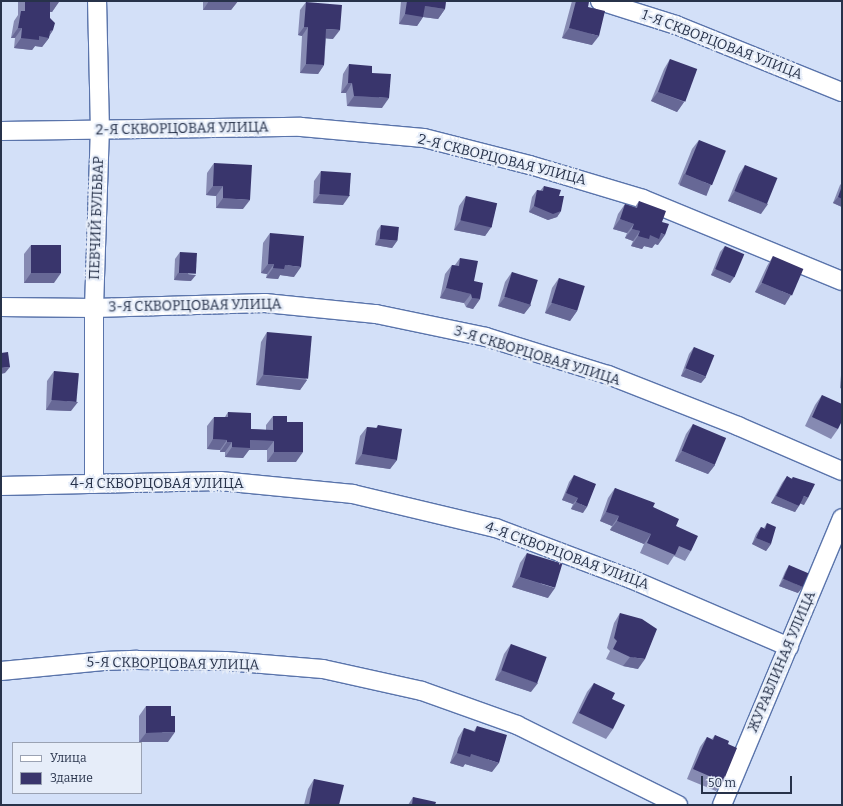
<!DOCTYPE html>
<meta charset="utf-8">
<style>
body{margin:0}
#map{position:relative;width:843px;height:806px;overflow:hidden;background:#d3e0f8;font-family:Bitter,serif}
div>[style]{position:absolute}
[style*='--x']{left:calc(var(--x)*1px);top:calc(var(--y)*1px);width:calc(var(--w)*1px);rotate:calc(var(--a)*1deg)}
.roads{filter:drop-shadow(1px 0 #5a74ab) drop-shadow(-1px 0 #5a74ab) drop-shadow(0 1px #5a74ab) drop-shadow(0 -1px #5a74ab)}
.minor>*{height:18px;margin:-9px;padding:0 9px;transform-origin:9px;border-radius:9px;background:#fff}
.wall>*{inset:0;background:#868ab2}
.shaded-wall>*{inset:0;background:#676896;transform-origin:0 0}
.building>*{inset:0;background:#39356c;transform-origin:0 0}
span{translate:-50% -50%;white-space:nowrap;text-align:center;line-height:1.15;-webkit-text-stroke:4px #e6edf9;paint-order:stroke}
.street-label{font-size:14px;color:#27324a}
.frame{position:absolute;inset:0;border:2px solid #27324a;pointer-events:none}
.legend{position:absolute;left:12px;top:742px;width:130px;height:52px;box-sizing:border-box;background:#e6edf9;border:1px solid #9aa2b3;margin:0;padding:5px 7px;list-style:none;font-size:12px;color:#27324a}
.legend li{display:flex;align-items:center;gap:8px;height:20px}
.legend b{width:20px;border:1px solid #9aa2b3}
.scale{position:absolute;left:701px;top:776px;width:91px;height:18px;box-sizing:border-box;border:2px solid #27324a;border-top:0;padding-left:5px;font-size:12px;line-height:14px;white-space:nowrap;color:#27324a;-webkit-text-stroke:3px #e6edf9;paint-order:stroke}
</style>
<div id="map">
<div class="roads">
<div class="minor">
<i style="--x:600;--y:1;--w:80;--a:17.5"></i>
<i style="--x:676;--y:25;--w:179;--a:22"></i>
<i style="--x:1;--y:131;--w:300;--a:-0.8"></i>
<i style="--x:301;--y:127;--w:123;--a:5.1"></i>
<i style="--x:424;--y:138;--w:109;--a:14.3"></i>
<i style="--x:530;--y:165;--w:118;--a:16.7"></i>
<i style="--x:643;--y:199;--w:215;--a:22.4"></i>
<i style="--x:1;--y:307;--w:93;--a:0.6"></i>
<i style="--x:94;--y:308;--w:171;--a:-1.7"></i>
<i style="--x:265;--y:303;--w:112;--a:5.7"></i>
<i style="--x:376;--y:314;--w:112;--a:11.8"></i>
<i style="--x:486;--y:337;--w:128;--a:17.3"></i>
<i style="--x:608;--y:375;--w:140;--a:21.4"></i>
<i style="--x:738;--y:426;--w:113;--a:23.4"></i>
<i style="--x:94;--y:484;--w:176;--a:-90"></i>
<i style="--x:94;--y:308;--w:177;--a:-88.1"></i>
<i style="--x:100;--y:131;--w:130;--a:-91.3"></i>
<i style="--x:1;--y:486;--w:219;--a:-1.3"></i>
<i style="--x:220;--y:481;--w:134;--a:5.6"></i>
<i style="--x:353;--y:494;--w:147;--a:13.4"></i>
<i style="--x:496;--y:528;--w:144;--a:20.7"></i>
<i style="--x:631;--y:579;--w:172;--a:23.3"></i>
<i style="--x:1;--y:671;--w:103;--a:-5.5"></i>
<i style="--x:104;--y:661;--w:33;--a:-2"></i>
<i style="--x:137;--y:660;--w:89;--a:0.6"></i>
<i style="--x:226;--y:661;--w:97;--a:4.7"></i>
<i style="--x:323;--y:669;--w:101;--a:12.5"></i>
<i style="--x:422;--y:691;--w:101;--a:19.7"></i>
<i style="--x:517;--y:725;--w:180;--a:26.4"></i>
<i style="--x:722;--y:805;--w:311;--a:-67.3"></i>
</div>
</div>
<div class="wall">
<i style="clip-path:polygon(18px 1px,59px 1px,52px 12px,50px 12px,50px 18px,53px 30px,49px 36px,49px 38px,42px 47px,35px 46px,32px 50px,14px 48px,15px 38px,11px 38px,14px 21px,18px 15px)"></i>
<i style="clip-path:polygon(203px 1px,238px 1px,231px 10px,203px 10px)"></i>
<i style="clip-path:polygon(401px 1px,446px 1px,445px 9px,438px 19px,423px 17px,417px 26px,399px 24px)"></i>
<i style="clip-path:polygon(572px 1px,589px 1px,588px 7px,592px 45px,562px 38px)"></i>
<i style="clip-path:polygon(306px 2px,333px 39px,326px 38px,324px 65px,318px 74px,300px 73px,302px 36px,298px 35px,300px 10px)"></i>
<i style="clip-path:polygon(670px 59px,684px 102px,677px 112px,651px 101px,664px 69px)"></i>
<i style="clip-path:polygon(349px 64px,372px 73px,382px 108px,347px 106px,346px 93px,341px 93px,343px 74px)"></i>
<i style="clip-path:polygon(699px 140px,705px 195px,678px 184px,692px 149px)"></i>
<i style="clip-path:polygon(214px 163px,243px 209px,216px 208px,216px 196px,206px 195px,207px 173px)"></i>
<i style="clip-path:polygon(745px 165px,761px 214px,728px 201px,739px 174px)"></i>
<i style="clip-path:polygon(321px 171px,343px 205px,313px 203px,314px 181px)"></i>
<i style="clip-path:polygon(842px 183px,842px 207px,833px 203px,840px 185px)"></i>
<i style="clip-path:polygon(544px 186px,559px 196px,561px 211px,557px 217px,548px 220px,529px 212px,532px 197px,537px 190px,540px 191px)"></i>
<i style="clip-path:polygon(466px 196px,492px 226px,485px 236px,454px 230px,459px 206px)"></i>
<i style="clip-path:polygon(639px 201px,662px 222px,658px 245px,655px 244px,652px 248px,644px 246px,642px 249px,631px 246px,633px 241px,625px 238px,627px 233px,613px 229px,618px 214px,625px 204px,635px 207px)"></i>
<i style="clip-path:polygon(381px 225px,397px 241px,392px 248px,375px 245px,377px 231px)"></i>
<i style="clip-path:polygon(270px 233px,294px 277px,280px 275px,278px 279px,266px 278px,267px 274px,261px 273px,263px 243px)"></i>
<i style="clip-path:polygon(31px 245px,54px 283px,24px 283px,24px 254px)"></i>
<i style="clip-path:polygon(725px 246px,735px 276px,730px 283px,711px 275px,720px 252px)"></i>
<i style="clip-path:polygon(180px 252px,191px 281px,174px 280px,175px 259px)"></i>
<i style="clip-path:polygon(773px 256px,785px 305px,755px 292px,767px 266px)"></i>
<i style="clip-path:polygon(460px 258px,474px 281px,480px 299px,473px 309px,466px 307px,464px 303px,440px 298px,445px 274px,452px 265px,455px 265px)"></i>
<i style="clip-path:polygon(512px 272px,531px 305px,524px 314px,498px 306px,505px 282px)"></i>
<i style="clip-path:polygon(559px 278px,577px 311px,570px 321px,545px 313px,552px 288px)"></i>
<i style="clip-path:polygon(267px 332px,307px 380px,300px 390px,256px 385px,261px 342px)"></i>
<i style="clip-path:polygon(694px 347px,706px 377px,701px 383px,681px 376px,689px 354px)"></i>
<i style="clip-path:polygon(54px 371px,71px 411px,46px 410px,47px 381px)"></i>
<i style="clip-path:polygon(842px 374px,842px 389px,840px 388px,841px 375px)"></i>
<i style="clip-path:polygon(822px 395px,838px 429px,831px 439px,805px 426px,815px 405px)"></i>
<i style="clip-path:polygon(228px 412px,251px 429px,266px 430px,266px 425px,273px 416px,287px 422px,296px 462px,267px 462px,267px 450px,249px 450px,243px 458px,225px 457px,225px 452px,220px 452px,220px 450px,207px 449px,207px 426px,214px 417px,225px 417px)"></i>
<i style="clip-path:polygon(693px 424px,715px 465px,708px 474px,675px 461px,686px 434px)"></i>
<i style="clip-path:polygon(378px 425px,397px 460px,390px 469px,355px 464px,360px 436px,367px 427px,376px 428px)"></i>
<i style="clip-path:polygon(574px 475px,583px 513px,571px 509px,573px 504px,562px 500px,569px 482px)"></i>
<i style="clip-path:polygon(787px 476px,791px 479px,793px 477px,804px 505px,800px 503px,795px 512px,771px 503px,782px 483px)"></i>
<i style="clip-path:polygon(615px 488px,653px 507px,676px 526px,691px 551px,685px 561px,674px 556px,668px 565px,640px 553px,644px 544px,610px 530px,612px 526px,600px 521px,608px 498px)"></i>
<i style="clip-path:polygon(767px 523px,771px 544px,766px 551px,752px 544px,756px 534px,761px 527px,764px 528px)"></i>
<i style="clip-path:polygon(527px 553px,548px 598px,512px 587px,520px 563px)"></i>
<i style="clip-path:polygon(789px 565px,798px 593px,779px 586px,785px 572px)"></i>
<i style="clip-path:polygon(620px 613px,638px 669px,623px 666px,606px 659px,610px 651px,607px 648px,614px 623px)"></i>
<i style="clip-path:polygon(511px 644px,531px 692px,495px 680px,504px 654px)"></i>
<i style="clip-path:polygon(594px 683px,612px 699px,613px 729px,606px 739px,572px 723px,587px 692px)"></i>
<i style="clip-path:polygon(146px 706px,168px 742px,139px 742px,139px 716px)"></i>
<i style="clip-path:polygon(477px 726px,492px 772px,465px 764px,463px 767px,450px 763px,458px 738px,464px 728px,474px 731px)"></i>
<i style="clip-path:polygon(715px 735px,728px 744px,723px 782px,716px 791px,687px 779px,700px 747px,707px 737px,712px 739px)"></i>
<i style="clip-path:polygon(314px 779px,339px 805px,304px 805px,308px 789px)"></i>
<i style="clip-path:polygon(413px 797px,435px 805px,408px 805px)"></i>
</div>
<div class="shaded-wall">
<i style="clip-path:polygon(209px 1px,238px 1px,231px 10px,203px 10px)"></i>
<i style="clip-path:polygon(50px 2px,59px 2px,52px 12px,43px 11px)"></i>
<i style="clip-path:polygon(425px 6px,445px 9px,438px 19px,423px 17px,417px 26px,399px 24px,405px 14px)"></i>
<i style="clip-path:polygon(304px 27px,308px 27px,302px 36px,298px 35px)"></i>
<i style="clip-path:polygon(18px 28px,22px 28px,15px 38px,11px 38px)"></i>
<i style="clip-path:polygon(569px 28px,599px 36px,592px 45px,562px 38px)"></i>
<i style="clip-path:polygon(326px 29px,340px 30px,333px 39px,320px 38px)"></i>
<i style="clip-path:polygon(53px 30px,48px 38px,49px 38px,42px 47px,35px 46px,32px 50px,14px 48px,21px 38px,39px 36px)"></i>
<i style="clip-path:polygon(306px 64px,324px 65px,318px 74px,300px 73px)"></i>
<i style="clip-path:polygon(348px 83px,352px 83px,346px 93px,341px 93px)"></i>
<i style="clip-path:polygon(658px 92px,684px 102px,677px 112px,651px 101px)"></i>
<i style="clip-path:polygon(354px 96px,389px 98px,382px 108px,347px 106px)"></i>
<i style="left:684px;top:174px;width:29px;height:12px;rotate:22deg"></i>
<i style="clip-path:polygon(213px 186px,223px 186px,216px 196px,206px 195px)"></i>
<i style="clip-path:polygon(735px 191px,768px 204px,761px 214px,728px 201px)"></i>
<i style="clip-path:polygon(320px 194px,350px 195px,343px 205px,313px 203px)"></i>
<i style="clip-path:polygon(838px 197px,842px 199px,842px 207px,833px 203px)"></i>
<i style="clip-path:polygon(223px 198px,250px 200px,243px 209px,216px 208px)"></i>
<i style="clip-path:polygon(534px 206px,561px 211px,557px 217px,548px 220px,529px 212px)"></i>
<i style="clip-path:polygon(620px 219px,634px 224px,627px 233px,613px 229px)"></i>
<i style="clip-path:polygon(461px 220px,492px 226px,485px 236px,454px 230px)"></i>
<i style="clip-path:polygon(632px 229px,640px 231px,633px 241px,625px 238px)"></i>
<i style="clip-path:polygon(661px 233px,665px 235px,658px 245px,655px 244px,652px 248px,644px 246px,642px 249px,631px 246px,638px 236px,650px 235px)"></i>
<i style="clip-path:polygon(379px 239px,397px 241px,392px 248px,375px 245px)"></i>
<i style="clip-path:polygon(268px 264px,274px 264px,267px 274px,261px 273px)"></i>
<i style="clip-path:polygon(285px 265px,301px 267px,294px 277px,280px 275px,278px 279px,266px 278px,273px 268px)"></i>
<i style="clip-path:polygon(716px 269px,735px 276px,730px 283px,711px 275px)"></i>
<i style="clip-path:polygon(31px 273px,61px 273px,54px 283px,24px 283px)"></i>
<i style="clip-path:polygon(178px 273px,196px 275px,191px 281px,174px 280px)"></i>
<i style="clip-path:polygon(762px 283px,791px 295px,785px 305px,755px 292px)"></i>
<i style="clip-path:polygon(446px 288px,471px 294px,464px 303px,440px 298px)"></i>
<i style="clip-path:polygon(505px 297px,531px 305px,524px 314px,498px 306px)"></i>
<i style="clip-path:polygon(472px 298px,480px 299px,473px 309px,466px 307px)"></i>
<i style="clip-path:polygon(552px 303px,577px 311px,570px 321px,545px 313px)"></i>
<i style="clip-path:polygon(10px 367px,5px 373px,1px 374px,1px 368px)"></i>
<i style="clip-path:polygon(686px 369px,706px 377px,701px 383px,681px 376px)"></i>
<i style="clip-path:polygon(263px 375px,307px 380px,300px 390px,256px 385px)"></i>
<i style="clip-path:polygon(52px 400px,78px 402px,71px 411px,46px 410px)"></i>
<i style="clip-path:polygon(213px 439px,227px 440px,220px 450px,207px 449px)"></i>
<i style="clip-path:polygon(250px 440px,274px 441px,267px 450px,249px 450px,243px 458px,225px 457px,232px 447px)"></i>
<i style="clip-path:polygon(227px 442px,232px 442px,225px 452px,220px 452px)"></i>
<i style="clip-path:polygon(682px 451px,715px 465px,708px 474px,675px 461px)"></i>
<i style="clip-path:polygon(274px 452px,303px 452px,296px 462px,267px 462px)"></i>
<i style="clip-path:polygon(362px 454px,397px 460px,390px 469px,355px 464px)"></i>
<i style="clip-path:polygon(566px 493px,578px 498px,573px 504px,562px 500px)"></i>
<i style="clip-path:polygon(776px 496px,799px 506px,795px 512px,771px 503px)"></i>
<i style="clip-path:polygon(804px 496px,808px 498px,804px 505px,799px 503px)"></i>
<i style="clip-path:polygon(576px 502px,587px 507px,583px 513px,571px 509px)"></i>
<i style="clip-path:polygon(606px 512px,619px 516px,612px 526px,600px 521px)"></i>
<i style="clip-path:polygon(617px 521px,651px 534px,644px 544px,610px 530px)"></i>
<i style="clip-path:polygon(756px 538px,771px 544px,766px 551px,752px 544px)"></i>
<i style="clip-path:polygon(519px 577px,555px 588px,548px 598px,512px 587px)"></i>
<i style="clip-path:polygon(784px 579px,803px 587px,798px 593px,779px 586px)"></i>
<i style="clip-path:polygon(630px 657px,645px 659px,638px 669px,623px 666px)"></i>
<i style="clip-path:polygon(502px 670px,538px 683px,531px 692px,495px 680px)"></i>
<i style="clip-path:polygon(175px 732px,168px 742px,139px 742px,146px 733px)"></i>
<i style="clip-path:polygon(457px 753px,471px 754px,499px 763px,492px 772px,465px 764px,463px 767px,450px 763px)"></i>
</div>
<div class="building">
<i style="clip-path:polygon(25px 1px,59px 1px,59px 2px,50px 2px,50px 18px,55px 23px,53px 30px,50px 31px,49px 38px,39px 36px,39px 40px,21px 38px,22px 28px,18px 28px,21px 11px,25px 11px)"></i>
<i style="clip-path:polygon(407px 1px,446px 1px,445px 9px,425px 6px,423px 17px,405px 14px)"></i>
<i style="clip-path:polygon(576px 1px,589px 1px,588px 7px,605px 11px,599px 36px,569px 28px)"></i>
<i style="clip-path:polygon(306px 2px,342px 5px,340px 30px,326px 29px,324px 65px,306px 64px,308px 27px,304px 27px)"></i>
<i style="left:670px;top:59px;width:29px;height:35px;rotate:20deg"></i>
<i style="clip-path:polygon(349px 64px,372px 66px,372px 73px,391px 74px,389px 98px,354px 96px,352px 83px,348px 83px)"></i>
<i style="left:699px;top:140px;width:29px;height:37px;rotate:22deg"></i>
<i style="clip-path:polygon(214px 163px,252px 165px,250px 200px,223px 198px,223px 186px,213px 186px)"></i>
<i style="left:745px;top:165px;width:35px;height:28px;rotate:22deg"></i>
<i style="left:321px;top:171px;width:30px;height:23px;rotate:4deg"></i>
<i style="clip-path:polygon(544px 186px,561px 190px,559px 196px,564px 196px,561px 211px,553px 214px,534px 206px,537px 190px,543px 191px)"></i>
<i style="clip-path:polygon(842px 186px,842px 199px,838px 197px)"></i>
<i style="left:466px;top:196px;width:32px;height:25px;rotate:13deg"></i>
<i style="clip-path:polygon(639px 201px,666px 211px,662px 222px,669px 224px,665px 235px,661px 233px,659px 239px,650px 235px,649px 239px,638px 236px,640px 231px,632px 229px,634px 224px,620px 219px,625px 204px,637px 208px)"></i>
<i style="left:381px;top:225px;width:18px;height:14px;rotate:6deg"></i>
<i style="clip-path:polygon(270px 233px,304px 236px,301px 267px,285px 265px,284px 269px,273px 268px,274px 264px,268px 264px)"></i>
<i style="left:31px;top:245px;width:30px;height:28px"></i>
<i style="left:725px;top:246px;width:21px;height:25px;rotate:23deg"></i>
<i style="left:180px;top:252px;width:17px;height:21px;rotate:3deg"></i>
<i style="left:773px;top:256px;width:33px;height:29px;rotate:23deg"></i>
<i style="clip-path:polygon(460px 258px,478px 261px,474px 281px,483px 283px,480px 299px,472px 298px,471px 294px,446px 288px,452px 265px,459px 266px)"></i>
<i style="left:512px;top:272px;width:27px;height:26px;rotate:17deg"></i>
<i style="left:559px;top:278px;width:27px;height:26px;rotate:17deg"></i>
<i style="left:267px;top:332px;width:45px;height:43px;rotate:5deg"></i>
<i style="left:694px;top:347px;width:22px;height:23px;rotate:22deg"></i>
<i style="clip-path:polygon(8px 352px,10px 367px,1px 368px,1px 353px)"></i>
<i style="left:54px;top:371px;width:25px;height:29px;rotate:5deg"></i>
<i style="clip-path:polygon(822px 395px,842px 404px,842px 421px,838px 429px,812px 417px)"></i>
<i style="clip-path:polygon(228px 412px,251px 413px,251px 429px,273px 430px,273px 416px,287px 416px,287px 422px,303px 422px,303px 452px,274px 452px,274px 441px,250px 440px,250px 448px,232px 447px,232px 442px,227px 442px,227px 440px,213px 439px,214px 417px,228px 417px)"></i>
<i style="left:693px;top:424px;width:36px;height:29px;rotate:23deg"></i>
<i style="clip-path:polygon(378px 425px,402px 429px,397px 460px,362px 454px,367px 427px,377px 428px)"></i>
<i style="clip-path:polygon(574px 475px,596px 484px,587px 507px,576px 502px,578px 498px,566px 493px)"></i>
<i style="clip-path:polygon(787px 476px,792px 479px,793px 477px,815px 484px,808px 498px,804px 496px,799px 506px,776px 496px)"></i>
<i style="clip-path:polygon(615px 488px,655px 503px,653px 507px,679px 519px,676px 526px,698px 536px,691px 551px,679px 546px,675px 555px,647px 543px,651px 534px,617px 521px,619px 516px,606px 512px)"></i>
<i style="clip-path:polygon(767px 523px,776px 527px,771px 544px,756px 538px,761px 527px,765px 529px)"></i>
<i style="left:527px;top:553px;width:37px;height:25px;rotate:17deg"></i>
<i style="left:789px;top:565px;width:21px;height:15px;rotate:23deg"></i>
<i style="clip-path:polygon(620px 613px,642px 619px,657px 629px,645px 659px,630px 657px,613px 649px,617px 641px,614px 638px)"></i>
<i style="left:511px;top:644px;width:38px;height:28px;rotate:20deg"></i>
<i style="clip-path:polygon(594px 683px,615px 693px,612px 699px,625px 705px,613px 729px,579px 713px)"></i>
<i style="clip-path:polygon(146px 706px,171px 706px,171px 716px,175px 716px,175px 732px,146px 733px)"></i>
<i style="clip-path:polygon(477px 726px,507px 735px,499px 763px,471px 754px,470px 757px,457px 753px,464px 728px,475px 732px)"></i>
<i style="clip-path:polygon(715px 735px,729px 741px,728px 744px,737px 748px,723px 782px,693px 769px,707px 737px,713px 740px)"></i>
<i style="clip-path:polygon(314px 779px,344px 785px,339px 805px,309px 805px)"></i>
<i style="clip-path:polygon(413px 797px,436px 802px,435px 805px,412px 805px)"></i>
</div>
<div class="street-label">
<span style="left:722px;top:45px;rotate:21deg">1-Я СКВОРЦОВАЯ УЛИЦА</span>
<span style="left:182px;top:129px;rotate:-1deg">2-Я СКВОРЦОВАЯ УЛИЦА</span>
<span style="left:502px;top:160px;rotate:14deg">2-Я СКВОРЦОВАЯ УЛИЦА</span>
<span style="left:97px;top:218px;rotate:-88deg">ПЕВЧИЙ БУЛЬВАР</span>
<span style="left:195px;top:306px;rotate:-1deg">3-Я СКВОРЦОВАЯ УЛИЦА</span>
<span style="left:537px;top:356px;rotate:17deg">3-Я СКВОРЦОВАЯ УЛИЦА</span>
<span style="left:157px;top:484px">4-Я СКВОРЦОВАЯ УЛИЦА</span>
<span style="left:567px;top:556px;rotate:20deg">4-Я СКВОРЦОВАЯ УЛИЦА</span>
<span style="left:782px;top:662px;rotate:-67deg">ЖУРАВЛИНАЯ УЛИЦА</span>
<span style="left:173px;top:664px;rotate:1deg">5-Я СКВОРЦОВАЯ УЛИЦА</span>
</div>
<div class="frame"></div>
<ul class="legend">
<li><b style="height:5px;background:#fff"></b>Улица</li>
<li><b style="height:11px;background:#39356c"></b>Здание</li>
</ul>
<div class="scale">50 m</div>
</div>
